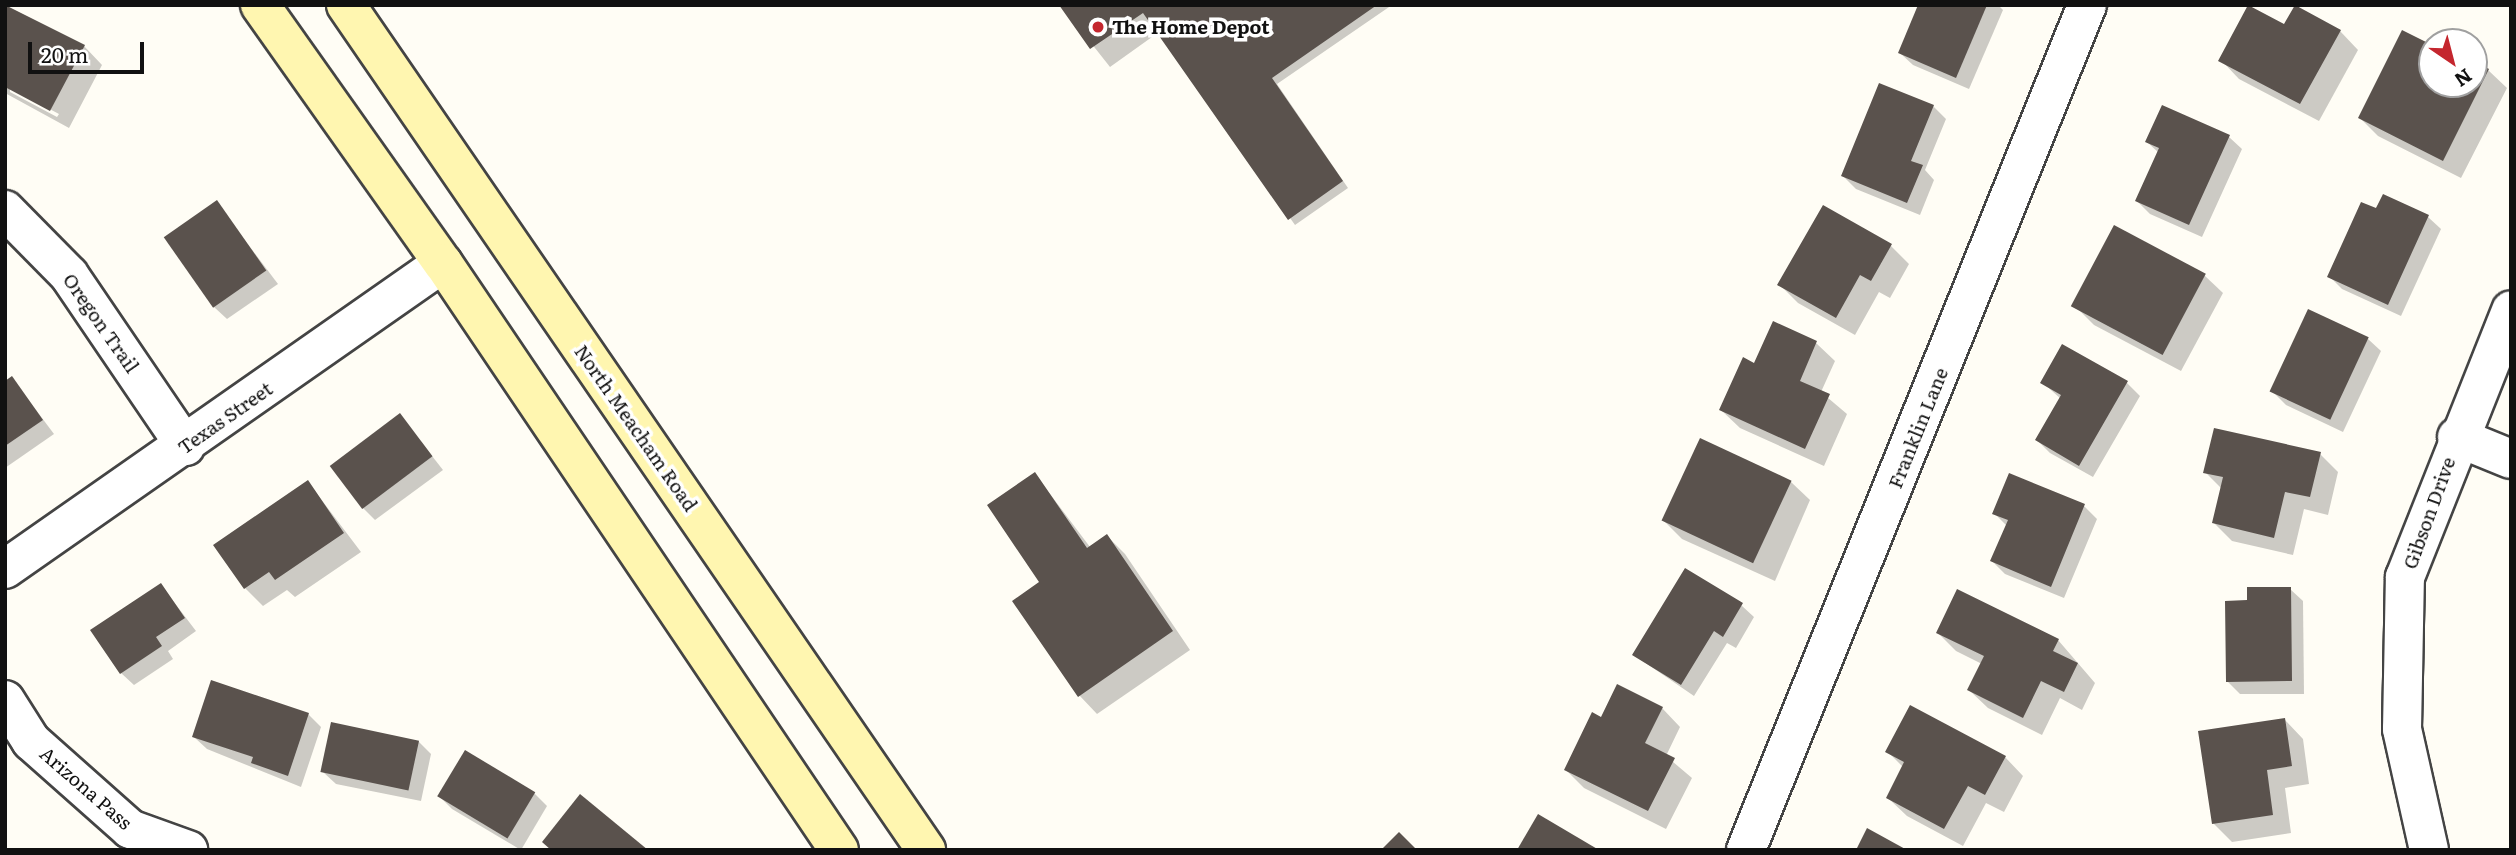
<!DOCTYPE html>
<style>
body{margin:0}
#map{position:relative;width:2516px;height:855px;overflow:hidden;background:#fffdf5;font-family:Literata,serif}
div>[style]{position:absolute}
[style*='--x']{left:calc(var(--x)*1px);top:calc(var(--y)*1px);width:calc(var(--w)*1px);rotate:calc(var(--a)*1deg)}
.shadow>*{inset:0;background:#0003}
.building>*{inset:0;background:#5a524d;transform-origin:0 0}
.roads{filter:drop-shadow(2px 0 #444) drop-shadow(-2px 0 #444) drop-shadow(0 2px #444) drop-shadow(0 -2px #444)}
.minor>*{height:38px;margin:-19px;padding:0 19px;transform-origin:19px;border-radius:19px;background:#fff}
.secondary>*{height:38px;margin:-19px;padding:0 19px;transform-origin:19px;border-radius:19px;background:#fff6b0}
.dots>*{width:19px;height:19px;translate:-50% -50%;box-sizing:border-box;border:4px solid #fff;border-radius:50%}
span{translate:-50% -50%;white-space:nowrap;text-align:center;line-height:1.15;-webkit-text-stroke:7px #fff;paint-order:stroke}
.poi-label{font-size:19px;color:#111;font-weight:700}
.left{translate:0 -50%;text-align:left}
.street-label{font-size:19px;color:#111}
.frame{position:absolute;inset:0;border:7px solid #111;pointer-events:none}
.north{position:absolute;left:2418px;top:28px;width:70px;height:70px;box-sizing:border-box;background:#fff;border:2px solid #a0a0a0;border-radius:50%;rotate:145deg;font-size:19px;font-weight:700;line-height:28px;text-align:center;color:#111}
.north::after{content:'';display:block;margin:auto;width:24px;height:32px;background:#c4262e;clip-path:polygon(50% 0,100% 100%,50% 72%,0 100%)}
.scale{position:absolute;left:28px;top:42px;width:116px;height:32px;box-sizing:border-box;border:4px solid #111;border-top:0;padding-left:9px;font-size:21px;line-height:24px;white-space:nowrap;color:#111;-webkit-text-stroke:5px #fff;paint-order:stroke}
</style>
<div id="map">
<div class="shadow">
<i style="clip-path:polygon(evenodd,5px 5px,84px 46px,102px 65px,69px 128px,5px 93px,5px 5px,10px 88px,59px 114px,57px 117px,10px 92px,10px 88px)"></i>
<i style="clip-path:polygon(1061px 5px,1392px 5px,1277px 84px,1348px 188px,1295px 225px,1159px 32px,1110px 67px)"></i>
<i style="clip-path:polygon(1920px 5px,1998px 5px,2003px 10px,1969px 89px,1913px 65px,1900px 53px)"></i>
<i style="clip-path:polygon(2284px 27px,2340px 31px,2358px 50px,2319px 121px,2239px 79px,2221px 60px)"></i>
<i style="clip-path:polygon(2403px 32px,2432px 45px,2432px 84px,2474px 84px,2474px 64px,2488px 70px,2507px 88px,2461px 178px,2378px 136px,2360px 118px)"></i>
<i style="clip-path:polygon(1933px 106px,1946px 119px,1925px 170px,1934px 180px,1920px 215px,1856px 189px,1843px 176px)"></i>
<i style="clip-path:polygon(2229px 137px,2242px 149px,2202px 237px,2150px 214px,2137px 201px,2159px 153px,2147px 142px)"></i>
<i style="clip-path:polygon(2384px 196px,2428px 217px,2441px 229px,2401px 316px,2342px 289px,2329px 276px)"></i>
<i style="clip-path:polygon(216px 202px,278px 284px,227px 319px,214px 307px)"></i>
<i style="clip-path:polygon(1891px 246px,1909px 264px,1890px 298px,1879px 292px,1855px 335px,1798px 303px,1779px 284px)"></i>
<i style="clip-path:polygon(2204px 275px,2223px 293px,2181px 371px,2094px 325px,2076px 307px)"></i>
<i style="clip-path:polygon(1773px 323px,1816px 343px,1835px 361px,1821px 392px,1847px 414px,1824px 466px,1740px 428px,1721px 410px,1754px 365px)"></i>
<i style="clip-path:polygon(2368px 339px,2381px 351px,2343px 432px,2286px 405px,2273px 392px)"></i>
<i style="clip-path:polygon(12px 378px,54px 434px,5px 468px,5px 383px)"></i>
<i style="clip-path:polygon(2042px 382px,2127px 383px,2140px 396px,2093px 477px,2050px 453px,2037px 440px,2061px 399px)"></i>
<i style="clip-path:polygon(400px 415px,443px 470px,375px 520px,362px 507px)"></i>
<i style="clip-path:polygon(2320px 454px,2338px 472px,2328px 515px,2304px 509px,2293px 555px,2232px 541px,2214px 523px,2222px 489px,2205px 472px)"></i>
<i style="clip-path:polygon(1035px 474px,1090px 547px,1107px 536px,1125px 554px,1190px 650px,1097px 714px,1079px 695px)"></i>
<i style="clip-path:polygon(308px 482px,361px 552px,295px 597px,287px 590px,263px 606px,245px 588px)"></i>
<i style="clip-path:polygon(1791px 482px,1810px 500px,1775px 581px,1682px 539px,1664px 521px)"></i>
<i style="clip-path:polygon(2084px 506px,2097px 519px,2064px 598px,2005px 574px,1992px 561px,2007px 526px,1994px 513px)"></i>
<i style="clip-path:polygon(161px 585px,196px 631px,168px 651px,173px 659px,134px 685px,121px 673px)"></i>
<i style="clip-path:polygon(2290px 589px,2303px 601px,2304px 694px,2240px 694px,2227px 681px,2249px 602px)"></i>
<i style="clip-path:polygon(1741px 605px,1754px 617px,1736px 648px,1727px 643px,1694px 696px,1634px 655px)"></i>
<i style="clip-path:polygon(1938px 633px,2058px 640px,2095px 683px,2082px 710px,2060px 698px,2042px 735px,1988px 708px,1969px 690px,1982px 664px,1956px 651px)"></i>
<i style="clip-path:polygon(1662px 708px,1680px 727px,1666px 756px,1692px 778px,1666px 829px,1584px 788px,1566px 770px,1601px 719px)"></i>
<i style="clip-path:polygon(308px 714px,321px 727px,301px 787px,207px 749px,194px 737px)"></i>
<i style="clip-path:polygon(2285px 720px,2303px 739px,2309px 784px,2285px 788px,2291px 833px,2232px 842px,2213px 823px)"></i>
<i style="clip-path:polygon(418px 741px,431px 754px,421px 801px,336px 784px,323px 772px)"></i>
<i style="clip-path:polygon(1888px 752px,2005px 757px,2023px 776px,2004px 812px,1986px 803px,1963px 846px,1907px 816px,1888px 798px,1904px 768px)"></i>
<i style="clip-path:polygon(534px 793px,547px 806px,521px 850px,452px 809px,439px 796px)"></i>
</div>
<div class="building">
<i style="clip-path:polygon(5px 5px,85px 45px,50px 111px,5px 87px)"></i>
<i style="clip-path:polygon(1059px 5px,1377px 5px,1272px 78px,1343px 181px,1288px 220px,1143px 13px,1090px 49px)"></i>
<i style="clip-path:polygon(1918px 5px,1987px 5px,1956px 78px,1898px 53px)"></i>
<i style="clip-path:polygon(2248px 5px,2284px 24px,2295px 5px,2341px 30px,2300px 104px,2218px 61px)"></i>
<i style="clip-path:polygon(2402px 30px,2432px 45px,2432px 84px,2474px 84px,2474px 61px,2489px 69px,2443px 161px,2358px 118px)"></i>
<i style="clip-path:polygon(1879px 83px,1934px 105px,1911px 161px,1923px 165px,1907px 203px,1841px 176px)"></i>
<i style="clip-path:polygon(2162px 105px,2230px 135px,2189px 225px,2135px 201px,2159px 148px,2145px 142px)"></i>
<i style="clip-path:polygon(2383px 194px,2429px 215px,2388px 305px,2327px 277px,2361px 202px,2376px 208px)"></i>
<i style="left:217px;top:200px;width:86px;height:65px;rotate:55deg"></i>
<i style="clip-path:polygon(1823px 205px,1892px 244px,1871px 281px,1860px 275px,1836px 318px,1777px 285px)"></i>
<i style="left:2114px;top:225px;width:104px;height:92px;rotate:28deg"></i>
<i style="left:2308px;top:309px;width:67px;height:91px;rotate:25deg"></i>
<i style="clip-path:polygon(1773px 321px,1817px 341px,1800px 381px,1830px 394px,1805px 449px,1719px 410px,1743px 357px,1754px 363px)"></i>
<i style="clip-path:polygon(2062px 344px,2128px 381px,2079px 466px,2035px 440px,2061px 395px,2040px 383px)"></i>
<i style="clip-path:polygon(12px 376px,43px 420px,5px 446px,5px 381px)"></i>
<i style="left:400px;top:413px;width:54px;height:88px;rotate:53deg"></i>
<i style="clip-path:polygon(2214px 428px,2321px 452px,2310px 497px,2285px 492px,2274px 538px,2212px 523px,2223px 477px,2203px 473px)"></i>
<i style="left:1700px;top:438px;width:101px;height:91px;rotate:25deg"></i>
<i style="clip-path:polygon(1035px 472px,1087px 548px,1107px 534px,1173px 631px,1078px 697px,1012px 601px,1039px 582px,987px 505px)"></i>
<i style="clip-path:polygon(2009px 473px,2085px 504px,2051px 587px,1990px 561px,2008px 520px,1992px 514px)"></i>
<i style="clip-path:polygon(308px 480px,344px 533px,275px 580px,269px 572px,244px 589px,213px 545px)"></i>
<i style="clip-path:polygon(1685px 568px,1743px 603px,1723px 637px,1714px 631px,1681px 685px,1632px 655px)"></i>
<i style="clip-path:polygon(161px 583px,185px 618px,156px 637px,162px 646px,120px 674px,90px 630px)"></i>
<i style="clip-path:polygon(2247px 587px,2291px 587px,2292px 681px,2226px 682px,2225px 601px,2247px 600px)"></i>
<i style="clip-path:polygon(1957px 589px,2059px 639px,2053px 651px,2078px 663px,2064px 692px,2041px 681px,2023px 718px,1967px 690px,1984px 656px,1936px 633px)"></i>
<i style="clip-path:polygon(211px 680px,309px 713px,288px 776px,251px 763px,253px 757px,192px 737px)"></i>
<i style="clip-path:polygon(1617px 684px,1663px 707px,1645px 743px,1675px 758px,1648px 811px,1564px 770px,1592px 712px,1601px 717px)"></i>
<i style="clip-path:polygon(1910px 705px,2006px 756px,1985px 795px,1968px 786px,1944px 829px,1886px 798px,1904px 762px,1885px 752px)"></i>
<i style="clip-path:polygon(2285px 718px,2292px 766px,2267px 770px,2273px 815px,2212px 824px,2198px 731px)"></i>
<i style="left:331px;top:722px;width:90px;height:51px;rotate:12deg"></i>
<i style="left:465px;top:750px;width:82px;height:54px;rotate:31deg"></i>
<i style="clip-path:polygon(580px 794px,648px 850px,551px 850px,542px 842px)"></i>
<i style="clip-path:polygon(1538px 814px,1599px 850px,1517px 850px)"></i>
<i style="clip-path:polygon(1867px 828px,1907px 850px,1856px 850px)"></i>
<i style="clip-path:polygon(1399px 832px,1417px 850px,1381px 850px)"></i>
</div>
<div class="roads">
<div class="minor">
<i style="--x:5;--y:210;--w:91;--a:45.4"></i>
<i style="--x:69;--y:275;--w:207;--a:55.8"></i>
<i style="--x:2457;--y:437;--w:58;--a:22.2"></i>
<i style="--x:5;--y:569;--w:534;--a:-34.94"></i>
<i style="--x:5;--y:700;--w:49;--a:57.6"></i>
<i style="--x:31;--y:741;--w:132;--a:41.6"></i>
<i style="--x:130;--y:829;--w:62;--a:19.9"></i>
<i style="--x:1746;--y:850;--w:911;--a:-68.02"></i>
<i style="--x:2429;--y:850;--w:124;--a:-102.6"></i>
<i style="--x:2402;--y:729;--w:152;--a:-88.9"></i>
<i style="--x:2405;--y:577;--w:287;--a:-68.3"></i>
</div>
<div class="secondary">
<i style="--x:260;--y:5;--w:316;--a:54.7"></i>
<i style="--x:443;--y:263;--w:708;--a:56"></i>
<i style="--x:346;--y:5;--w:1025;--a:55.53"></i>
</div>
</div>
<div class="dots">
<i style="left:1098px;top:27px;background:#c4262e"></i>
</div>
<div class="poi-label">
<span class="left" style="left:1112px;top:27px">The Home Depot</span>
</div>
<div class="street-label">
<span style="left:101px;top:323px;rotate:55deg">Oregon Trail</span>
<span style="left:225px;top:418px;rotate:-35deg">Texas Street</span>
<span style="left:636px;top:428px;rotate:55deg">North Meacham Road</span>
<span style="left:1918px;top:428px;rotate:-68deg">Franklin Lane</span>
<span style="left:2429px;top:513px;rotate:-70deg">Gibson Drive</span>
<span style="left:86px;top:788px;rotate:41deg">Arizona Pass</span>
</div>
<div class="frame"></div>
<div class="north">N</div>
<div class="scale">20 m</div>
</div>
